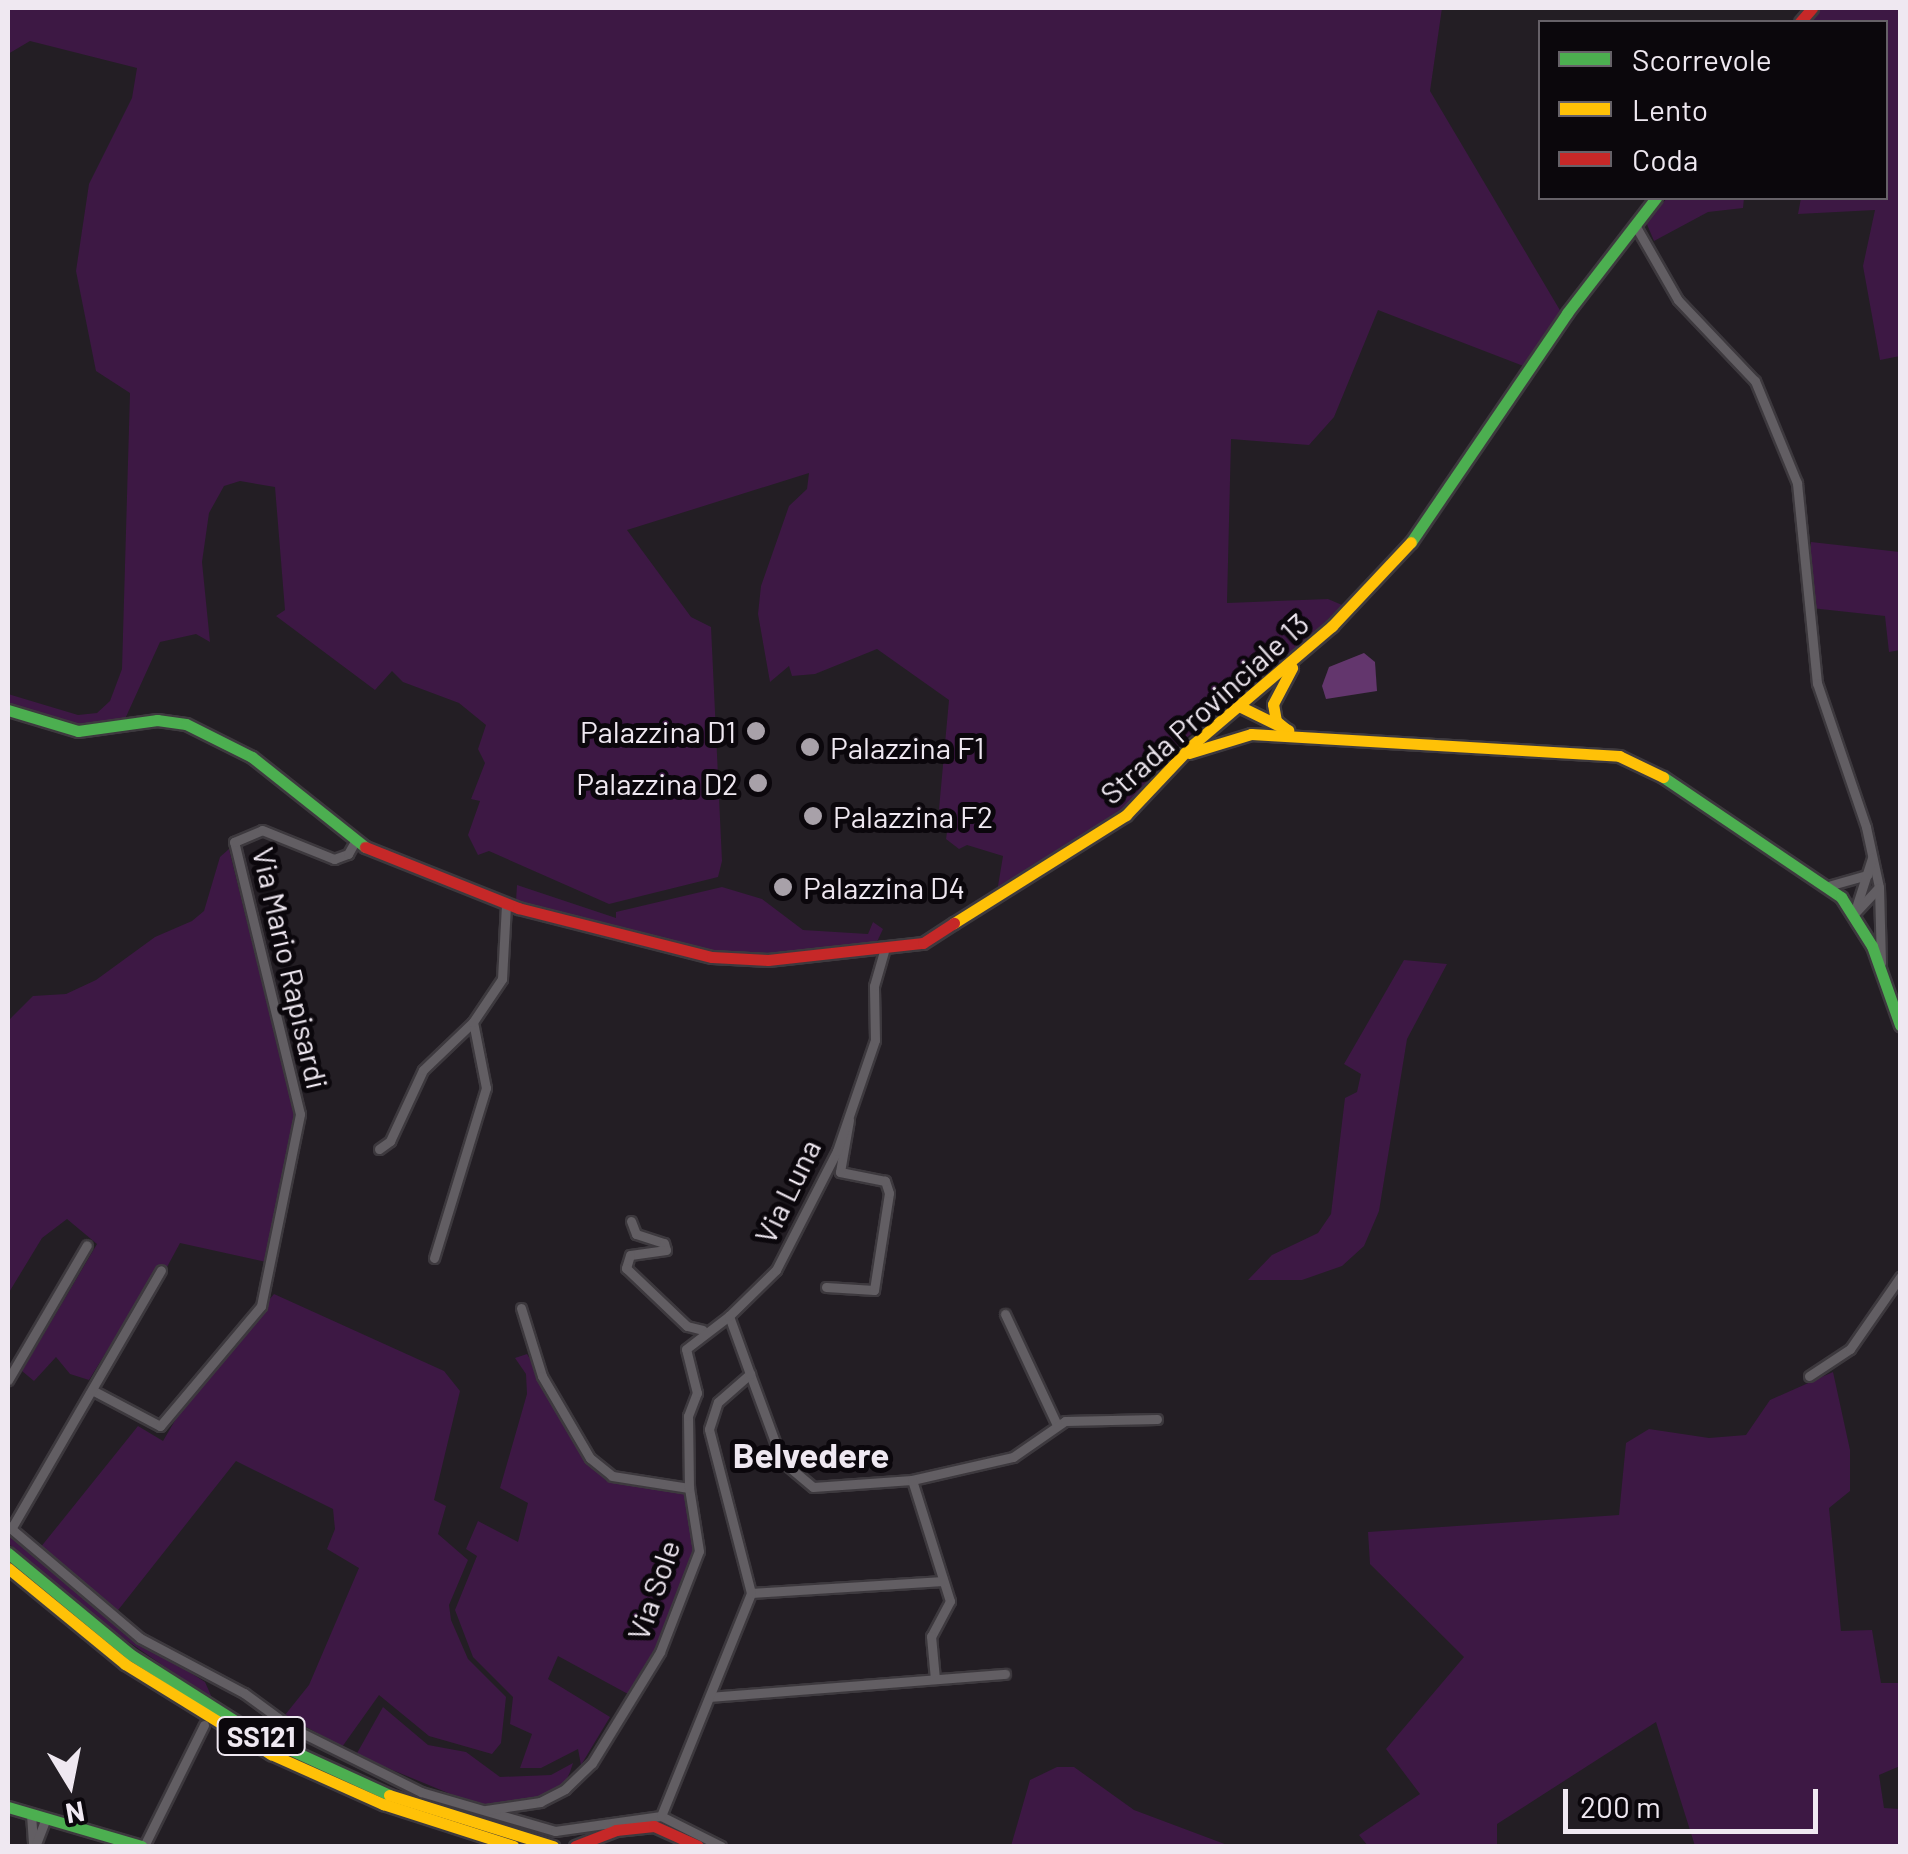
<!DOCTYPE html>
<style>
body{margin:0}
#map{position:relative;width:1908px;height:1854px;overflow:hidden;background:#231e24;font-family:Barlow,sans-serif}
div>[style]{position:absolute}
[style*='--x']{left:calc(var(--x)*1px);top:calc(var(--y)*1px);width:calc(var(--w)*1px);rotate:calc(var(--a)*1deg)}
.green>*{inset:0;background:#3d1844}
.water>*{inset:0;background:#63366d}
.roads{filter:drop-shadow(2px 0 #3d393e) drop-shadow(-2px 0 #3d393e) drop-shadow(0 2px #3d393e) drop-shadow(0 -2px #3d393e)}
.street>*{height:9px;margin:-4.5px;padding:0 4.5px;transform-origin:4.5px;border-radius:4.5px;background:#625e63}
.fast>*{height:11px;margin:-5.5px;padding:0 5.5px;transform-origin:5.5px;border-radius:5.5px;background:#4caf50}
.slow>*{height:11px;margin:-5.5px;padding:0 5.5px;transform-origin:5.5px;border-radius:5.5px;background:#ffc107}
.jam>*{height:11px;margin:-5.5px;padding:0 5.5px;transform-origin:5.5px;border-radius:5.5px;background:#c62828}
.dots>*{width:28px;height:28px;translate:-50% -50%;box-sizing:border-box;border:5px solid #0b070c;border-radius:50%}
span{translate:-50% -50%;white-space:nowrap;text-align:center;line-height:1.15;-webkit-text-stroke:10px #0b070c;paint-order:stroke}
.shield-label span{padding:2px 8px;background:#0b070c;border:2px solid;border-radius:8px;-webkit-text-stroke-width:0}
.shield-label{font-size:28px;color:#efe8f1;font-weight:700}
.street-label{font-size:30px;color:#efe8f1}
.poi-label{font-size:30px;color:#efe8f1}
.right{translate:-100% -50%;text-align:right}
.left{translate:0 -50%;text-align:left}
.quarter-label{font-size:35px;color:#efe8f1;font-weight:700}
.frame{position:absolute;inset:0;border:10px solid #efe8f1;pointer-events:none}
.legend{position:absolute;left:1538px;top:20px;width:350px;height:180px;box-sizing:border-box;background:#0b070c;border:2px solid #666168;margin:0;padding:12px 18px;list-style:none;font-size:30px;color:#efe8f1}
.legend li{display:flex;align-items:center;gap:20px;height:50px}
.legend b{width:50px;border:2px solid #666168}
.north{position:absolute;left:20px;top:1734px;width:100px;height:100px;-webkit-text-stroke:8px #0b070c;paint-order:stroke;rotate:170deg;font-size:28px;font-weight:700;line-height:40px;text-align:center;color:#efe8f1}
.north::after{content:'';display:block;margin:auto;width:35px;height:45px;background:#efe8f1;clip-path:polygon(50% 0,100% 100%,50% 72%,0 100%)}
.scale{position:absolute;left:1563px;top:1789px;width:255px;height:45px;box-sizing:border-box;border:5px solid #efe8f1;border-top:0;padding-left:12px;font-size:30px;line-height:35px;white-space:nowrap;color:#efe8f1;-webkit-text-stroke:8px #0b070c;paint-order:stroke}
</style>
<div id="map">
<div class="green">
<i style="clip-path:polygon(8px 8px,1442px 8px,1430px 91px,1561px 312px,1526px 367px,1378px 310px,1334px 417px,1309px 445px,1231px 439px,1227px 603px,1328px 599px,1342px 605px,1287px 661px,1182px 741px,1128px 806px,997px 892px,1003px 856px,967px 845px,959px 849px,946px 839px,949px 818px,939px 809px,949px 700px,877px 649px,815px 674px,792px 676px,789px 666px,770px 682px,758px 614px,761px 586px,789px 506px,807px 489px,809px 473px,627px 530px,691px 617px,711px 627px,722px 861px,718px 877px,609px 904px,489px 851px,478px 855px,468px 835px,480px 801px,471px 799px,485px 763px,478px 749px,486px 725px,459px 703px,403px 682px,392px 671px,375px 690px,276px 616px,285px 610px,275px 487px,240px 481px,224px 486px,209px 513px,202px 562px,210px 642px,196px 634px,160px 642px,125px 719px,72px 725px,8px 705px,8px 694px,78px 715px,97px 713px,110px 701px,122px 669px,130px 393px,96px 371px,76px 271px,89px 184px,132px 98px,137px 68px,30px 41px,8px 54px)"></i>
<i style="clip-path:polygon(1819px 8px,1900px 8px,1900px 356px,1880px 360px,1863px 266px,1875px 210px,1798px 214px,1801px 198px,1886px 198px,1886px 22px,1807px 22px)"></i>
<i style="clip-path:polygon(1667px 198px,1744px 198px,1743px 208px,1708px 212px,1654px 241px,1646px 222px)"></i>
<i style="clip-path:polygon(1811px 542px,1900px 552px,1900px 650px,1889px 652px,1885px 616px,1811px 608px)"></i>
<i style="clip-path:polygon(229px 849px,295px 1116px,266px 1262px,180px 1243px,167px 1267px,160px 1265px,89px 1380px,70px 1374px,56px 1357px,34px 1381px,22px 1371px,97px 1244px,67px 1219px,42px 1238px,8px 1294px,8px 1021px,33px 996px,66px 994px,96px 980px,155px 937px,192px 921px,204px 911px,220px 857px)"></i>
<i style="clip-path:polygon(517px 885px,616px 918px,616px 912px,722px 887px,762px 899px,803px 930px,868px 934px,873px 922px,883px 929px,875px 946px,766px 954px,710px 951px,516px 901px)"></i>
<i style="clip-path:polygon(1404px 960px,1447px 964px,1407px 1039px,1379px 1211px,1364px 1246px,1342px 1266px,1302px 1280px,1248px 1280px,1272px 1255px,1318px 1233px,1331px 1214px,1345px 1098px,1357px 1092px,1361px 1074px,1344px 1064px)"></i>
<i style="clip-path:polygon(274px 1294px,444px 1371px,460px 1391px,434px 1500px,446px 1506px,438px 1534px,468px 1560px,449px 1605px,451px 1620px,468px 1659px,506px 1697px,501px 1743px,492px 1754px,429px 1736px,379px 1695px,342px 1747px,285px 1715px,309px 1685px,359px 1568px,327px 1549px,335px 1529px,333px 1509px,236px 1461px,115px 1614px,40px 1548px,138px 1426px,163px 1441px,194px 1388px)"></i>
<i style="clip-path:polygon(527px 1354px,606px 1480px,685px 1493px,696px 1543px,660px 1640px,628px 1694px,558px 1656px,548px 1679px,610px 1717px,572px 1780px,581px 1765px,578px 1749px,541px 1768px,520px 1768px,532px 1734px,510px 1724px,513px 1697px,473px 1657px,455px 1610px,477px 1556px,466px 1549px,478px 1521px,518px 1542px,528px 1503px,500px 1488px,527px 1394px,526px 1374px,515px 1358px)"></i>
<i style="clip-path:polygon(1833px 1372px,1850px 1450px,1850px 1491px,1829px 1508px,1841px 1631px,1872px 1630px,1881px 1683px,1900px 1683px,1900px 1766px,1879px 1775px,1884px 1808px,1900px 1809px,1900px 1846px,1695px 1846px,1656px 1722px,1497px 1824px,1497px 1846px,1368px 1846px,1359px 1835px,1420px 1794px,1386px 1749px,1464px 1657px,1370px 1564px,1368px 1532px,1619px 1515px,1626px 1443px,1649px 1429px,1709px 1438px,1746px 1435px,1770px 1400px)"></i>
<i style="clip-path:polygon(8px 1532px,117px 1626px,205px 1682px,213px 1700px,113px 1631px,8px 1543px)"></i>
<i style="clip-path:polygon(383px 1707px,428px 1745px,466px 1752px,500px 1777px,551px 1775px,573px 1763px,570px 1772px,563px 1787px,534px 1800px,482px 1807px,356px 1755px)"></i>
<i style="clip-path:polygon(1057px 1767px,1074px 1767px,1134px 1810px,1230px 1846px,1011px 1846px,1030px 1780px)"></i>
</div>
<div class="water">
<i style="clip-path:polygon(1364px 653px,1375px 662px,1377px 691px,1326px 699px,1322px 686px,1329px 667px)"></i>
</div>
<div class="roads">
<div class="street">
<i style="--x:1635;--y:225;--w:86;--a:60.2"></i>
<i style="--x:1678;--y:300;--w:112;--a:46.5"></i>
<i style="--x:1755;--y:381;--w:110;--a:67.6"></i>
<i style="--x:1797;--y:483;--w:201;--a:84.3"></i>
<i style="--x:1817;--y:683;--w:152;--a:71.2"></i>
<i style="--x:1866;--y:827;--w:61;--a:77.8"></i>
<i style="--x:1879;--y:887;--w:76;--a:88.5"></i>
<i style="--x:1828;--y:886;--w:41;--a:-15.8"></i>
<i style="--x:1854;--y:914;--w:59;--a:-72.2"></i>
<i style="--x:1854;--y:914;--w:35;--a:-47"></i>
<i style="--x:379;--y:1149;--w:14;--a:-36"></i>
<i style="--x:390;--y:1141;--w:78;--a:-65.1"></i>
<i style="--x:423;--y:1070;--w:69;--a:-43.8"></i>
<i style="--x:631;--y:1221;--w:14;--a:69"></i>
<i style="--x:636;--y:1234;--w:29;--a:18"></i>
<i style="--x:664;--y:1243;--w:7;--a:74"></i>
<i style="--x:666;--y:1250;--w:36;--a:172"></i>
<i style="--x:630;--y:1255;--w:14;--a:107"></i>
<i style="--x:626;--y:1268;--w:84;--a:43.6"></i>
<i style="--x:687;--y:1326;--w:16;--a:14"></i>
<i style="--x:434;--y:1258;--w:178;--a:-73"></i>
<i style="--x:486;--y:1088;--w:67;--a:-101.1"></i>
<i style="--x:473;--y:1022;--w:52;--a:-56"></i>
<i style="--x:502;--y:979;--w:75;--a:-86.9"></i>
<i style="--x:826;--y:1287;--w:48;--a:3.6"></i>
<i style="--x:874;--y:1290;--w:98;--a:-81.2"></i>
<i style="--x:889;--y:1193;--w:13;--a:-108"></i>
<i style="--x:885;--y:1181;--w:46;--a:-168.7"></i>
<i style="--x:840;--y:1172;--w:53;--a:-80.2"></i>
<i style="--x:521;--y:1308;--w:71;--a:72.8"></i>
<i style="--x:542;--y:1376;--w:95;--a:59.7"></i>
<i style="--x:590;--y:1458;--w:28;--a:39"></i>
<i style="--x:612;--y:1476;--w:78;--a:8.9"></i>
<i style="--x:1005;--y:1314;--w:120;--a:64.9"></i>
<i style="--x:750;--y:1374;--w:93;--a:69.8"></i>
<i style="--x:782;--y:1461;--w:40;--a:40"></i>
<i style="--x:813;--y:1487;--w:99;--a:-4"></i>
<i style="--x:912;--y:1480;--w:104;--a:-12.8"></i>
<i style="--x:1013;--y:1457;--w:63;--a:-34.7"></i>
<i style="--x:1065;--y:1421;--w:92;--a:-1.2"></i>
<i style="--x:1809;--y:1376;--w:49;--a:-33.4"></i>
<i style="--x:1850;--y:1349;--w:88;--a:-55.2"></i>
<i style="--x:8;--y:1380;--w:156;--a:-59.7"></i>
<i style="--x:92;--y:1390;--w:77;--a:27.9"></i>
<i style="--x:160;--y:1426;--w:157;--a:-49.9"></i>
<i style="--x:261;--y:1306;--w:196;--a:-78.5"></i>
<i style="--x:300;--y:1114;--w:280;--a:-103.6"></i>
<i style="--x:234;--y:842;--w:30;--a:-23"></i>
<i style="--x:262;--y:830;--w:78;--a:21.9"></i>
<i style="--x:334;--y:859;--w:15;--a:-20"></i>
<i style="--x:348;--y:854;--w:13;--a:-61"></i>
<i style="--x:912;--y:1480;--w:127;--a:72.6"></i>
<i style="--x:950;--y:1601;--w:40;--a:118"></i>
<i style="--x:931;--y:1636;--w:43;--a:84.7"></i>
<i style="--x:8;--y:1526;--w:173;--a:40.3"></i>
<i style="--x:140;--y:1638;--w:118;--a:27.9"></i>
<i style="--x:244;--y:1693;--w:59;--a:36.1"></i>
<i style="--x:292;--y:1728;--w:144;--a:26.4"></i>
<i style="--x:421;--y:1792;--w:140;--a:16.2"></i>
<i style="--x:555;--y:1831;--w:107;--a:-8.1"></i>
<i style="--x:661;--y:1816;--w:67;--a:26.6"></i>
<i style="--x:11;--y:1529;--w:299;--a:-59.9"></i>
<i style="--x:751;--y:1593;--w:192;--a:-3.6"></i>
<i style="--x:710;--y:1697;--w:296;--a:-4.5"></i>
<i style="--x:486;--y:1810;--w:55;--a:-8.4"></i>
<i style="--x:540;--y:1802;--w:28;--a:-27"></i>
<i style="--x:565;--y:1789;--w:37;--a:-44"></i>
<i style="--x:592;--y:1763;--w:130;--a:-58.5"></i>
<i style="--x:660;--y:1652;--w:108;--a:-68.9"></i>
<i style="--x:699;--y:1551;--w:64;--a:-99"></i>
<i style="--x:689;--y:1488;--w:72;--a:-90.8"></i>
<i style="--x:688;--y:1416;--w:25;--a:-69"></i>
<i style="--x:697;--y:1393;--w:45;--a:-104"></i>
<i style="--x:686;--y:1349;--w:54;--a:-37.5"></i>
<i style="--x:31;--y:1814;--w:32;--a:86"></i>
<i style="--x:661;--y:1816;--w:240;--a:-68"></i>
<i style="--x:751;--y:1593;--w:169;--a:-104.4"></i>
<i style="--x:709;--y:1429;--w:28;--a:-72"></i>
<i style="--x:718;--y:1402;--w:43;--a:-41.2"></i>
<i style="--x:750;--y:1374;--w:62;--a:-109.9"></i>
<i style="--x:729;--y:1316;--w:66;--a:-44.4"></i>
<i style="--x:776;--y:1270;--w:134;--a:-62.9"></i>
<i style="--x:837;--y:1151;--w:117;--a:-71.1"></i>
<i style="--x:875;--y:1040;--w:54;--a:-91.1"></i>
<i style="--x:874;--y:986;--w:36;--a:-74"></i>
<i style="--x:36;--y:1844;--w:28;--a:-69"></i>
<i style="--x:144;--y:1846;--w:135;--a:-63.6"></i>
</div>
<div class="fast">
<i style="--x:1411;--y:542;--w:277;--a:-55.7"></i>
<i style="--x:1567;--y:313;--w:145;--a:-52.3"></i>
<i style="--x:8;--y:710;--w:73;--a:16.7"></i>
<i style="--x:78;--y:731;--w:80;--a:-7.9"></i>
<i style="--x:157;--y:720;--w:29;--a:8"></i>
<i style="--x:186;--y:724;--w:74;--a:26.6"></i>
<i style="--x:252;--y:757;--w:144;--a:38.5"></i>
<i style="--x:1663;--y:777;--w:215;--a:34"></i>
<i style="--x:1841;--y:897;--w:58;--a:57.7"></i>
<i style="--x:1872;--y:946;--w:84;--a:70.5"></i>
<i style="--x:8;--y:1553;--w:158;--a:39.6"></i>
<i style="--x:130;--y:1654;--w:149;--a:32.4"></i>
<i style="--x:256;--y:1734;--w:146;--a:24.6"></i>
<i style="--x:8;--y:1807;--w:139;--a:16.3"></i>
</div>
<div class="slow">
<i style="--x:1239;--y:706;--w:55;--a:26.1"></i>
<i style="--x:1286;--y:729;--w:13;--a:-141"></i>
<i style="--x:1276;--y:721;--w:17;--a:-100"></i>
<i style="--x:1273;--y:704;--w:41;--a:-62.2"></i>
<i style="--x:1189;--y:753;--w:65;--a:-17"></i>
<i style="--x:1251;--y:734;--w:369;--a:3.4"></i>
<i style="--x:1619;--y:756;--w:49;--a:25.5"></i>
<i style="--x:954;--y:923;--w:203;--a:-32.1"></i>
<i style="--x:1126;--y:815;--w:95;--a:-46.7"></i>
<i style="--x:1191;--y:746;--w:185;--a:-40.4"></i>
<i style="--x:1332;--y:626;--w:115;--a:-46.8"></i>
<i style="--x:8;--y:1568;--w:151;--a:39.4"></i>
<i style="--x:125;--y:1664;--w:172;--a:31.7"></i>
<i style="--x:271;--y:1754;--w:123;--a:24.1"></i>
<i style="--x:383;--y:1804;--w:137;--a:17.9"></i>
<i style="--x:389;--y:1795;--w:172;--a:17.3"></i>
</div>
<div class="jam">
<i style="--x:1800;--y:22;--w:18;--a:-49"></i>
<i style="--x:365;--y:847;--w:165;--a:21.7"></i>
<i style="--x:518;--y:908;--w:200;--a:14.2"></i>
<i style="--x:712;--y:957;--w:56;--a:3.1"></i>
<i style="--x:768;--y:960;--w:156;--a:-6.3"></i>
<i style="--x:923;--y:943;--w:37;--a:-33"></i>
<i style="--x:575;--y:1846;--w:44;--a:-21.3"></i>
<i style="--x:616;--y:1830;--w:38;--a:-6"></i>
<i style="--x:654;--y:1826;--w:48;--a:24.4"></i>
</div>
</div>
<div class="dots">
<i style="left:756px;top:731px;background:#a8a1a9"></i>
<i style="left:810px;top:747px;background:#a8a1a9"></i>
<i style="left:758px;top:783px;background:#a8a1a9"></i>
<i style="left:813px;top:816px;background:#a8a1a9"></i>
<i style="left:783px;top:887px;background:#a8a1a9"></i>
</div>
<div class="shield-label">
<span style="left:261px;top:1736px">SS121</span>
</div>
<div class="street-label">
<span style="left:1204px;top:708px;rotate:-42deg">Strada Provinciale 13</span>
<span style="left:291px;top:968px;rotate:77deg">Via Mario Rapisardi</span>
<span style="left:787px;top:1191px;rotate:-64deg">Via Luna</span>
<span style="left:653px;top:1590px;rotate:-71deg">Via Sole</span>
</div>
<div class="poi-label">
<span class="right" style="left:736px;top:731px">Palazzina D1</span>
<span class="left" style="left:830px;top:747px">Palazzina F1</span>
<span class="right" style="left:738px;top:783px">Palazzina D2</span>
<span class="left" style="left:833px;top:816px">Palazzina F2</span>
<span class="left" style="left:803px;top:887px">Palazzina D4</span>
</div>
<div class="quarter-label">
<span style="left:811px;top:1454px">Belvedere</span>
</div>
<div class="frame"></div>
<ul class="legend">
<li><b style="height:12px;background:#4caf50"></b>Scorrevole</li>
<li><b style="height:12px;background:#ffc107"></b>Lento</li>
<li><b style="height:12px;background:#c62828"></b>Coda</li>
</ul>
<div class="north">N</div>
<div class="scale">200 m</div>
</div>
